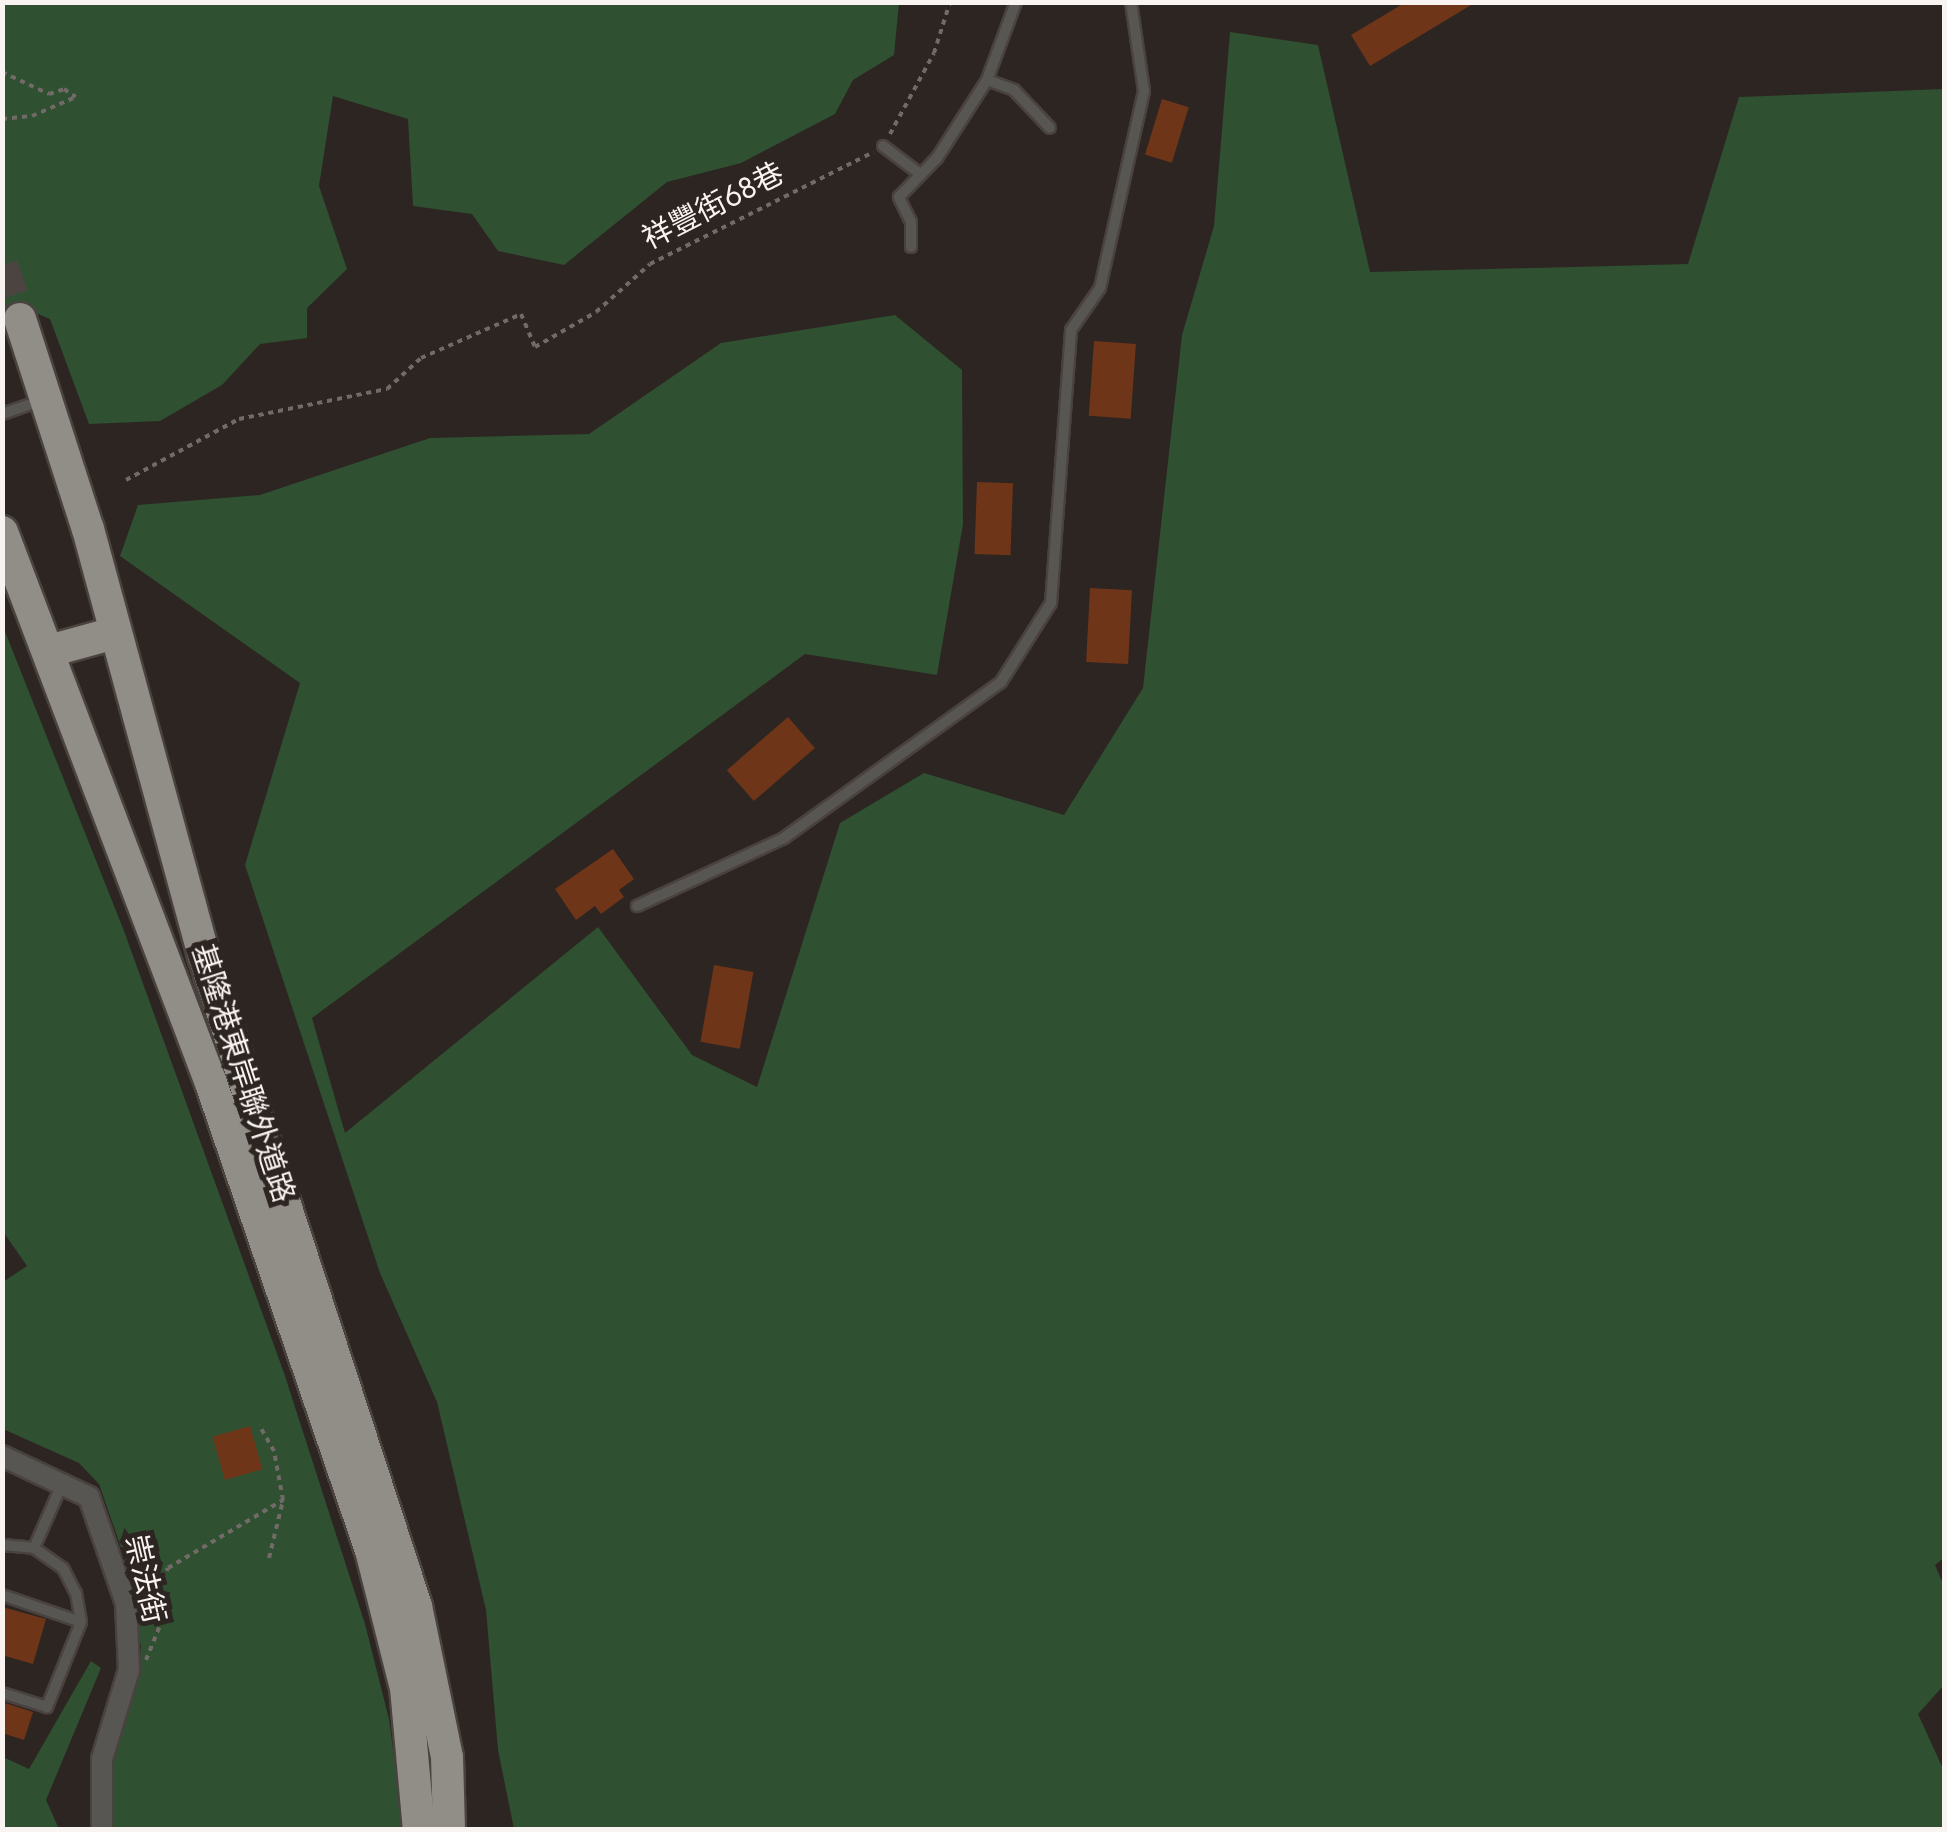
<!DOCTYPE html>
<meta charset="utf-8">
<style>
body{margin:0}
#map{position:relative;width:1947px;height:1832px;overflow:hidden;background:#2d2521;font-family:Jost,"Noto Sans TC",sans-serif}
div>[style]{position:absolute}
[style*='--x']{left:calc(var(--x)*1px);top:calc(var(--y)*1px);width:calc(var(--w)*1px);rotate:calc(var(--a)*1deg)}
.green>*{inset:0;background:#2f5031}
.building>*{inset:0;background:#6f3519;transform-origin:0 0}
.trunk-tunnel>*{height:32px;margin-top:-16px;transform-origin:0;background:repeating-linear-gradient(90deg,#4c4440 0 32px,transparent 0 48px)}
.path>*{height:4px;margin-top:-2px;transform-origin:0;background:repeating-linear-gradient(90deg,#726a67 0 5px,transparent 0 10px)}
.roads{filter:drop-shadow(2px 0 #4a423e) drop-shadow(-2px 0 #4a423e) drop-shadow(0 2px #4a423e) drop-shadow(0 -2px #4a423e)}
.service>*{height:10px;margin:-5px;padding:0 5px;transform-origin:5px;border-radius:5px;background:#575653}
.minor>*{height:20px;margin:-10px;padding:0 10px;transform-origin:10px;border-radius:10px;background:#575653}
.trunk>*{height:32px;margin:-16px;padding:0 16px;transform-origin:16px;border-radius:16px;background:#908e86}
span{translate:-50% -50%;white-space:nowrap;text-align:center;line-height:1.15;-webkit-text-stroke:10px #2d2521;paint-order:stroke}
.street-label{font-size:30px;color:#f9f3f1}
.frame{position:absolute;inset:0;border:5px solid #f9f3f1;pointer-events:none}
</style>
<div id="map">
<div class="green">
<i style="clip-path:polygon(3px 3px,899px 3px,894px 55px,853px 80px,835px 114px,741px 163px,667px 182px,564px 265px,498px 251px,472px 214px,413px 206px,408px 119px,333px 96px,319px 186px,347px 269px,307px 308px,307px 338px,260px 344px,222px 385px,160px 421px,89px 424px,50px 319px,26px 309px,7px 324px,3px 338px)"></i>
<i style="clip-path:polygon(1230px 32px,1318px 45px,1370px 272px,1688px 264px,1739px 97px,1944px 89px,1944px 1558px,1935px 1565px,1944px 1586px,1944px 1685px,1918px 1714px,1944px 1771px,1944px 1829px,514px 1829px,498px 1750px,486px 1610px,437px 1402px,380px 1273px,245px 865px,300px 683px,120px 556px,138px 505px,260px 495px,430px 438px,589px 434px,721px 343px,895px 315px,962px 370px,963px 524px,937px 675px,805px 654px,312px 1018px,345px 1133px,598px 927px,692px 1055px,757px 1087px,840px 823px,924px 773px,1064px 815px,1143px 688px,1182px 335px,1214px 226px)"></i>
<i style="clip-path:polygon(2px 624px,124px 931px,284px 1373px,365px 1624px,389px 1719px,404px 1829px,114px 1830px,112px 1824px,111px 1773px,141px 1649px,133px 1582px,99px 1484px,79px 1463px,3px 1429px,3px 1282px,27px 1266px,2px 1230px)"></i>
<i style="clip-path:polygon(91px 1661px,101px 1668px,46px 1800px,59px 1829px,3px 1829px,3px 1757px,29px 1769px)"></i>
</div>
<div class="building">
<i style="clip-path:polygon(1406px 2px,1476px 2px,1370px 66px,1351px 35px)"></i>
<i style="left:1162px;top:99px;width:28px;height:58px;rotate:17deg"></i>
<i style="left:1094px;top:341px;width:42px;height:75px;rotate:4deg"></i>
<i style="left:977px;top:482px;width:36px;height:72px;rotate:2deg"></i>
<i style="left:1090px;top:588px;width:42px;height:74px;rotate:3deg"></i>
<i style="left:788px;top:717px;width:41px;height:81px;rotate:49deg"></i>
<i style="clip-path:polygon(613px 849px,634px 879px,619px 890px,624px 897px,601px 914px,595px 906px,576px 920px,555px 889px)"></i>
<i style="left:714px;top:965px;width:40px;height:78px;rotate:10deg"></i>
<i style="left:250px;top:1426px;width:45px;height:39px;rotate:74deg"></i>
<i style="clip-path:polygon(2px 1607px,46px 1619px,33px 1664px,2px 1655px)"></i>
<i style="clip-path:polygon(2px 1702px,33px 1712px,24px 1740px,2px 1733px)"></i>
</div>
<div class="trunk-tunnel">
<i style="--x:2;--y:265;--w:57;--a:71.6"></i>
</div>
<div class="path">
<i style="--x:2;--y:72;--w:52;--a:25.1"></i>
<i style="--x:49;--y:94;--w:16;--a:-18"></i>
<i style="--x:64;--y:89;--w:14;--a:34"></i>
<i style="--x:2;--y:119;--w:30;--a:-6"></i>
<i style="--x:32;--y:116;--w:48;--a:-23.4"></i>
<i style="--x:890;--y:134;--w:92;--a:-61.5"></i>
<i style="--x:934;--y:53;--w:53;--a:-72.6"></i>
<i style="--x:126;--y:480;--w:128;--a:-28.4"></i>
<i style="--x:239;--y:419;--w:151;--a:-11.5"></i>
<i style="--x:387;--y:389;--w:46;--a:-42.4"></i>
<i style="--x:421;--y:358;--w:109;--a:-23.7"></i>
<i style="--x:521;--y:314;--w:36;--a:67"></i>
<i style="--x:535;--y:347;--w:70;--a:-29.8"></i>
<i style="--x:596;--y:312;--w:72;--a:-41.6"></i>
<i style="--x:650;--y:264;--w:250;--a:-26.6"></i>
<i style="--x:269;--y:1558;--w:60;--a:-76.4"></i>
<i style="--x:146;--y:1660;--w:38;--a:-68"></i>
<i style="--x:160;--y:1625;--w:36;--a:-93"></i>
<i style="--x:158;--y:1589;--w:23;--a:-65"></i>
<i style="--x:168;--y:1568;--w:134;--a:-30.6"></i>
<i style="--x:283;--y:1500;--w:50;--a:-100.4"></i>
<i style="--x:274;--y:1451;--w:30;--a:-120"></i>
</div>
<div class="roads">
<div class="service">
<i style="--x:987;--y:80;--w:29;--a:20"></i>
<i style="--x:1014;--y:90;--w:52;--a:46.5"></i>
<i style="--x:883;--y:146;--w:46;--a:37.1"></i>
<i style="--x:911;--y:247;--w:25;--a:-90"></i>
<i style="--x:911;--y:222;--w:28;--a:-116"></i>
<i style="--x:899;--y:197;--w:54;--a:-45.7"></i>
<i style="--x:937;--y:158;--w:93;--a:-57.3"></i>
<i style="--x:987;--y:80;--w:83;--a:-69.6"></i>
<i style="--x:2;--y:414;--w:40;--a:-18.9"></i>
<i style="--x:637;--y:906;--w:162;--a:-24.8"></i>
<i style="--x:784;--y:838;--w:267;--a:-35.7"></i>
<i style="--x:1001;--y:682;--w:93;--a:-57.7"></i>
<i style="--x:1051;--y:603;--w:274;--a:-85.8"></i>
<i style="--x:1071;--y:330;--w:51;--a:-55.4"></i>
<i style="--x:1100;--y:288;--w:202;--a:-77.4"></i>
<i style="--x:1144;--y:91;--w:90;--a:-98.3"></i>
<i style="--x:2;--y:1545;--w:32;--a:5"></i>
<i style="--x:34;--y:1548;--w:35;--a:35"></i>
<i style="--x:63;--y:1568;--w:28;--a:63"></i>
<i style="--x:76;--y:1593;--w:29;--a:80"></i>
<i style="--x:81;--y:1622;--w:92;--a:111.8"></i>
<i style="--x:47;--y:1707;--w:47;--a:-162.7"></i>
<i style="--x:34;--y:1548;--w:72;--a:-66.3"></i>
<i style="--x:2;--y:1595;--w:83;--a:18.9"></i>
</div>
<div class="minor">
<i style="--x:2;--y:1456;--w:96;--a:25.2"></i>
<i style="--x:89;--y:1497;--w:112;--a:70.8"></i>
<i style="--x:126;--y:1603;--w:67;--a:87.4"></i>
<i style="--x:129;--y:1670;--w:93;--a:106.9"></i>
<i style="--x:102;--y:1759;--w:71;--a:90"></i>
</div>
<div class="trunk">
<i style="--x:20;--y:319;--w:221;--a:72.1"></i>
<i style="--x:88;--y:529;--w:442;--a:74.8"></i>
<i style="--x:204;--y:956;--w:684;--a:71.94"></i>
<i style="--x:416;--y:1606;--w:154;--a:78.4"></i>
<i style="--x:447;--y:1757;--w:73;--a:88.4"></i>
<i style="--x:2;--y:532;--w:589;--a:69.23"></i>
<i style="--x:211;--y:1083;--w:498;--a:71.1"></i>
<i style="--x:372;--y:1554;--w:138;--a:75.8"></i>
<i style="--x:406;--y:1688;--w:143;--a:84.8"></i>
<i style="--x:49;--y:651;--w:68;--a:-15.3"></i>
</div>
</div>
<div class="street-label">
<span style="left:713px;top:206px;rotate:-27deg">祥豐街68巷</span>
<span style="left:243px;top:1073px;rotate:72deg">基隆港東岸聯外道路</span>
<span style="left:145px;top:1579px;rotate:77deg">崇法街</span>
</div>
<div class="frame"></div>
</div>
